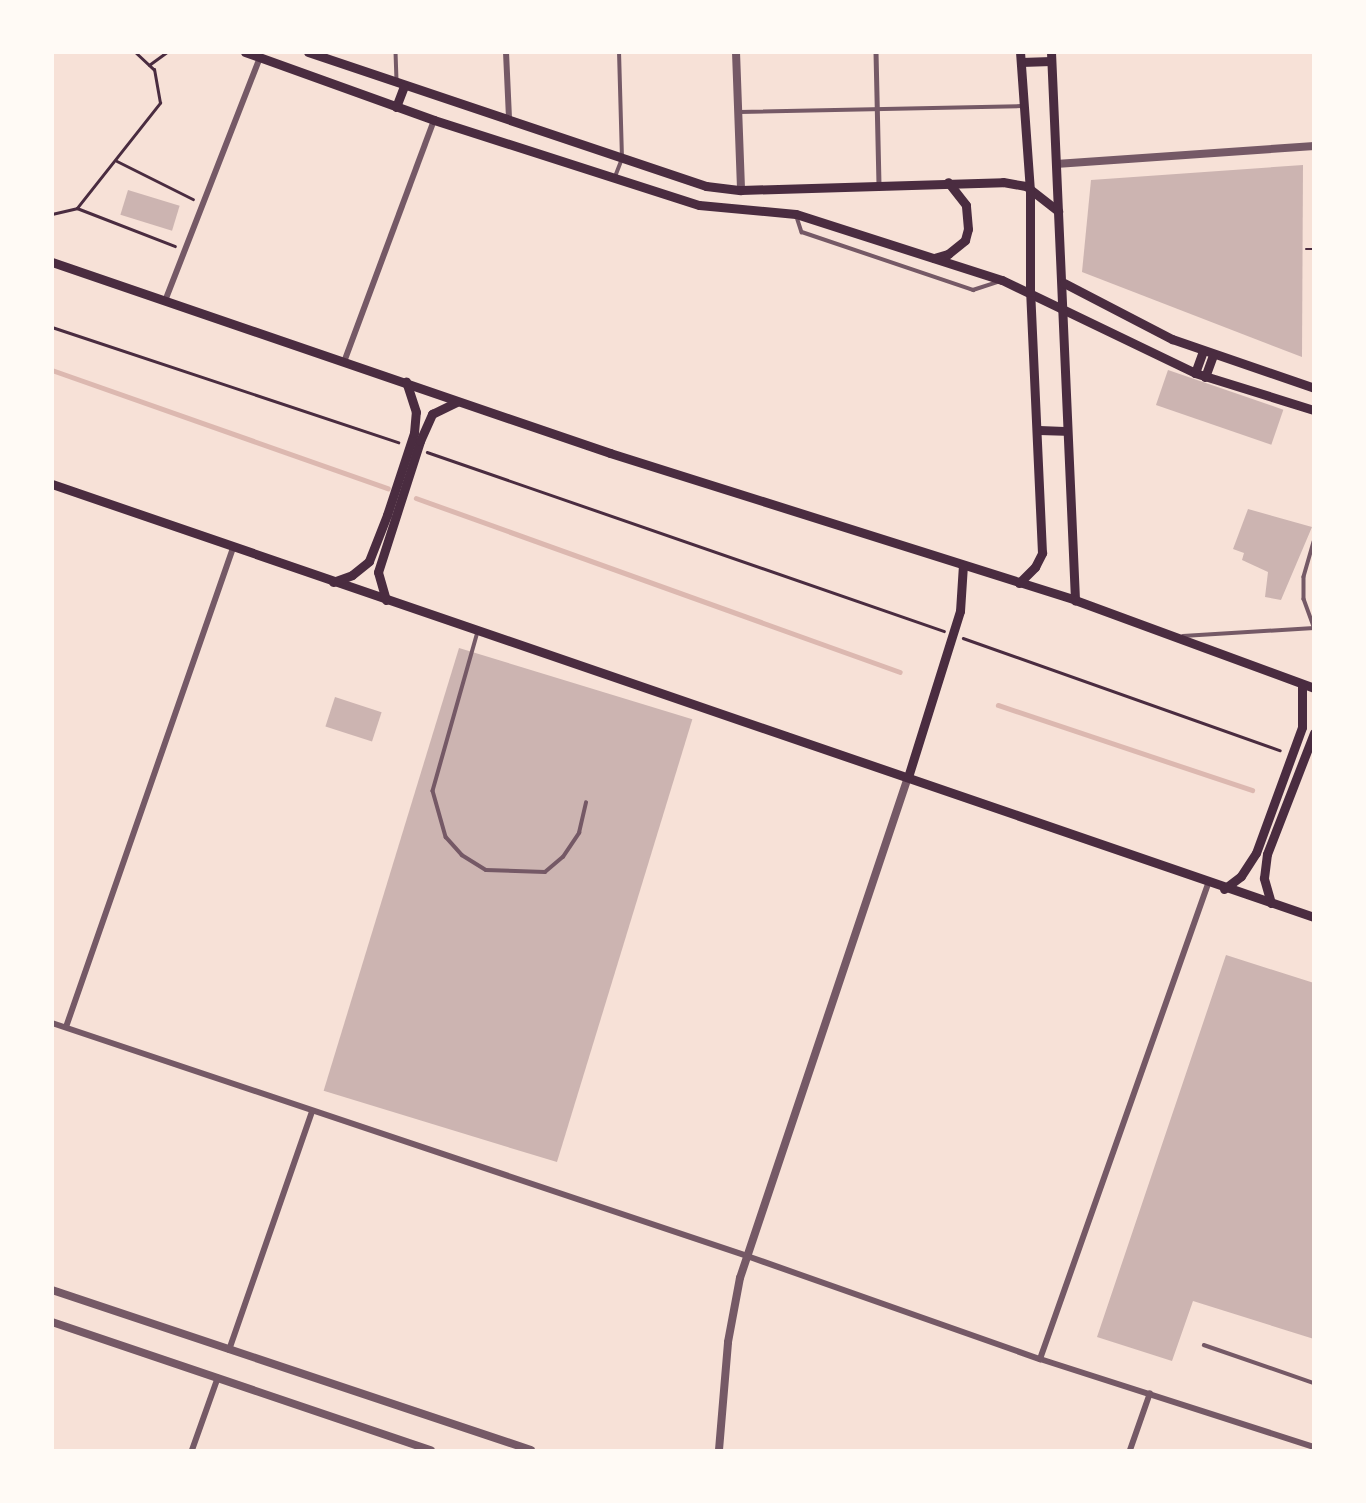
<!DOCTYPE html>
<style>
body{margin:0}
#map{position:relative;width:1366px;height:1503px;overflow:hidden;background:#f7e1d7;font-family:Montserrat,sans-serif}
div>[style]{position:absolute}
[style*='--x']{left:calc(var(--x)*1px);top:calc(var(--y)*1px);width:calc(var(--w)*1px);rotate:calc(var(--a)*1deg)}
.stream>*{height:4.5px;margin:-2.25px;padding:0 2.25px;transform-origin:2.25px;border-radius:2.25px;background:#dcb8b0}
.building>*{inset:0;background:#ccb4b1;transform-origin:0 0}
.path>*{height:2.5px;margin:-1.25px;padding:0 1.25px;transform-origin:1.25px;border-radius:1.25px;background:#4a2c40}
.service>*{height:3.5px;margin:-1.75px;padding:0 1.75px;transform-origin:1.75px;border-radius:1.75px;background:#755966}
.pedestrian>*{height:4.5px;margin:-2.25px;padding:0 2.25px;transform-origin:2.25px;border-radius:2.25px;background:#755966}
.minor>*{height:6px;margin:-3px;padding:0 3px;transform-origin:3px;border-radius:3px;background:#755966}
.tertiary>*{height:8px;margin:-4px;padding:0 4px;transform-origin:4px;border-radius:4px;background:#755966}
.secondary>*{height:9px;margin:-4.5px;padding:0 4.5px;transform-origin:4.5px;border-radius:4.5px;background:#4a2c40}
span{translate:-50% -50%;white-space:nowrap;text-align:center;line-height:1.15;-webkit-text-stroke:7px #fffaf5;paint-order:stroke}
.frame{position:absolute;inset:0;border:54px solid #fffaf5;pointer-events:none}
</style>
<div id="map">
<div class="stream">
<i style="--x:52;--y:370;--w:356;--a:19.4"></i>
<i style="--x:416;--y:498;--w:514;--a:19.77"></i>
<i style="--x:998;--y:705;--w:268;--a:18.5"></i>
</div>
<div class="building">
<i style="clip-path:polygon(1303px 165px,1302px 357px,1082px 272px,1091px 180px)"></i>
<i style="left:128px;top:190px;width:54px;height:26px;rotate:17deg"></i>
<i style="left:1168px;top:370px;width:122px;height:37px;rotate:19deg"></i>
<i style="clip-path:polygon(1248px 509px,1312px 527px,1281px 600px,1265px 597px,1268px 572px,1242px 560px,1244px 553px,1233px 549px)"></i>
<i style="left:459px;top:648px;width:244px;height:463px;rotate:17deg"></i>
<i style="left:335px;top:697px;width:49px;height:31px;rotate:18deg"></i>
<i style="clip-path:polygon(1226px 955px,1314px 983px,1314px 1339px,1193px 1301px,1172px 1361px,1097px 1337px)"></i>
</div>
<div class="path">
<i style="--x:149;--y:65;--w:22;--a:-36"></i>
<i style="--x:117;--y:161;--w:85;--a:26.6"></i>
<i style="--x:77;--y:208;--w:105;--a:21.2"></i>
<i style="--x:52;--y:214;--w:26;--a:-13"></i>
<i style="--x:77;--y:208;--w:134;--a:-51.7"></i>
<i style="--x:160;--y:103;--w:34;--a:-100"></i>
<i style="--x:154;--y:70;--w:26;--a:-137"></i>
<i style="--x:1306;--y:249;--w:8;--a:0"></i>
<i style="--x:52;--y:327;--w:365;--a:18.4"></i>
<i style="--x:427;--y:452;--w:547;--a:19.1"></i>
<i style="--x:963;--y:638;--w:336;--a:19.5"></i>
</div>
<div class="service">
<i style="--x:396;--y:52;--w:29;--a:88"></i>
<i style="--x:740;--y:112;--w:281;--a:-1.2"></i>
<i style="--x:615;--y:177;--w:19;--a:-69"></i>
<i style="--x:622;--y:159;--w:107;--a:-91.6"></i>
<i style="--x:797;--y:217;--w:16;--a:72"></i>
<i style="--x:802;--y:232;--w:181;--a:18.7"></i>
<i style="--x:973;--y:290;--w:25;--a:-18"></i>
<i style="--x:1314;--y:542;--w:36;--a:106"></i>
<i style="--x:1304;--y:577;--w:22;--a:90"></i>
<i style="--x:1304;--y:599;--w:30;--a:70"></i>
<i style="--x:478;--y:632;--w:165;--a:105.8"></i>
<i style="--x:433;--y:791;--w:48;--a:74.2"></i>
<i style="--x:446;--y:837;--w:24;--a:48"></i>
<i style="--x:462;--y:855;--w:28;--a:32"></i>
<i style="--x:486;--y:870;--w:59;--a:1.9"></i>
<i style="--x:545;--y:872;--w:23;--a:-40"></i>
<i style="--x:563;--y:857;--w:29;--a:-56"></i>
<i style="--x:579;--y:833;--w:31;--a:-77"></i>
<i style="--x:1183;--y:636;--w:131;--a:-3.5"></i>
<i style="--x:1204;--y:1345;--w:116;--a:19.1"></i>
</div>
<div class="pedestrian">
<i style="--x:876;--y:52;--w:134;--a:88.7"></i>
</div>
<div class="minor">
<i style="--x:506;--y:52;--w:67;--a:87.4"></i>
<i style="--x:165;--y:301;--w:262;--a:-68.7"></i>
<i style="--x:344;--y:362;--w:258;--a:-69.6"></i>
<i style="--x:52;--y:1023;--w:733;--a:18.53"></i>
<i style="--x:747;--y:1256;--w:311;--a:19.4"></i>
<i style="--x:1040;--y:1359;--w:288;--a:17.8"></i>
<i style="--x:66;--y:1027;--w:507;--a:-70.78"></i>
<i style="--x:229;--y:1350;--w:253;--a:-70.8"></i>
<i style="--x:1040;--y:1359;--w:504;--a:-70.52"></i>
<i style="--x:192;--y:1450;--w:77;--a:-70.4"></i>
<i style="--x:1130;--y:1450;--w:60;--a:-70.7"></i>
</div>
<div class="tertiary">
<i style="--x:736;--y:52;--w:138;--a:87.9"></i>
<i style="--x:1056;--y:164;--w:259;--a:-4"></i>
<i style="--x:52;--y:1290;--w:505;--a:18.47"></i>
<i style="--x:52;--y:1322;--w:400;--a:18.7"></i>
<i style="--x:719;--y:1450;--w:108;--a:-85.2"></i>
<i style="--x:728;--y:1342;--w:65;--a:-79.4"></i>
<i style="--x:740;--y:1278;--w:528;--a:-71.46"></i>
</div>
<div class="secondary">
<i style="--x:245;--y:52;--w:201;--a:19.8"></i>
<i style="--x:434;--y:120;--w:278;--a:17.8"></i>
<i style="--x:699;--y:205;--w:97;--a:5.3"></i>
<i style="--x:796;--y:214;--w:216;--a:17.8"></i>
<i style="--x:1002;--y:280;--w:214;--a:25.7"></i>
<i style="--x:1195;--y:373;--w:125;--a:17.3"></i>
<i style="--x:308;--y:52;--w:420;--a:18.6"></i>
<i style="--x:706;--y:186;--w:35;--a:7"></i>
<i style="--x:741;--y:190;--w:262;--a:-1.7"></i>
<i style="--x:1003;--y:182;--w:23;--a:10"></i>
<i style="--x:1026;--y:186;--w:41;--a:38"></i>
<i style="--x:1051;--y:52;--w:549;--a:87.49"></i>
<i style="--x:1021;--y:62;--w:30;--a:-2"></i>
<i style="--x:396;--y:107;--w:22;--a:-69"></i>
<i style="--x:934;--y:258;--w:15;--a:-16"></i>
<i style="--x:948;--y:254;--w:22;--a:-39"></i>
<i style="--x:965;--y:240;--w:11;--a:-75"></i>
<i style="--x:968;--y:229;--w:24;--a:-95"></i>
<i style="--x:966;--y:205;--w:29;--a:-128"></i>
<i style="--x:52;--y:262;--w:590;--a:18.9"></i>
<i style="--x:610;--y:453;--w:488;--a:17.5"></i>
<i style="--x:1075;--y:600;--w:255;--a:20.2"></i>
<i style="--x:1064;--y:283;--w:122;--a:27.4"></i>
<i style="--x:1172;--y:339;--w:150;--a:19"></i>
<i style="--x:1195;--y:373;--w:23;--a:-70"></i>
<i style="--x:1205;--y:377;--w:23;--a:-70"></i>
<i style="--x:1039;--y:430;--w:25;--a:2"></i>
<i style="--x:52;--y:484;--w:1334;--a:18.94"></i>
<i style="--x:333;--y:582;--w:20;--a:-20"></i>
<i style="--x:352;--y:575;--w:22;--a:-39"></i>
<i style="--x:369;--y:561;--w:49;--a:-68.6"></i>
<i style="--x:387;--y:515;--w:86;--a:-71.8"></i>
<i style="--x:414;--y:433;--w:21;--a:-85"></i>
<i style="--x:416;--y:412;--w:32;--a:-108"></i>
<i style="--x:1019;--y:583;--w:23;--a:-45"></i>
<i style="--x:1035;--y:567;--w:16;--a:-63"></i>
<i style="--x:1042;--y:553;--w:261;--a:-92.6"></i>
<i style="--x:1030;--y:292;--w:101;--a:-90"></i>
<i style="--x:1030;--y:191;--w:139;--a:-94.1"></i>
<i style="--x:386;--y:600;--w:29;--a:-106"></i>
<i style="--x:378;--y:572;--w:138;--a:-72.2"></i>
<i style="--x:420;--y:441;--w:30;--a:-66"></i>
<i style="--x:432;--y:414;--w:28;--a:-26"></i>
<i style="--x:908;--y:777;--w:174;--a:-72.6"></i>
<i style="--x:960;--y:611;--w:46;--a:-86.3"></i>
<i style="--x:1224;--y:889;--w:21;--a:-37"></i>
<i style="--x:1241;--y:876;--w:27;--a:-57"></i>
<i style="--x:1256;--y:853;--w:134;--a:-69.9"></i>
<i style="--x:1302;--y:727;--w:42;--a:-90"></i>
<i style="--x:1271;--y:903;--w:26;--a:-106"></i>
<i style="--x:1264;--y:878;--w:24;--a:-83"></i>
<i style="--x:1267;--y:854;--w:130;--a:-68.8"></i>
</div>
<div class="frame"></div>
</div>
